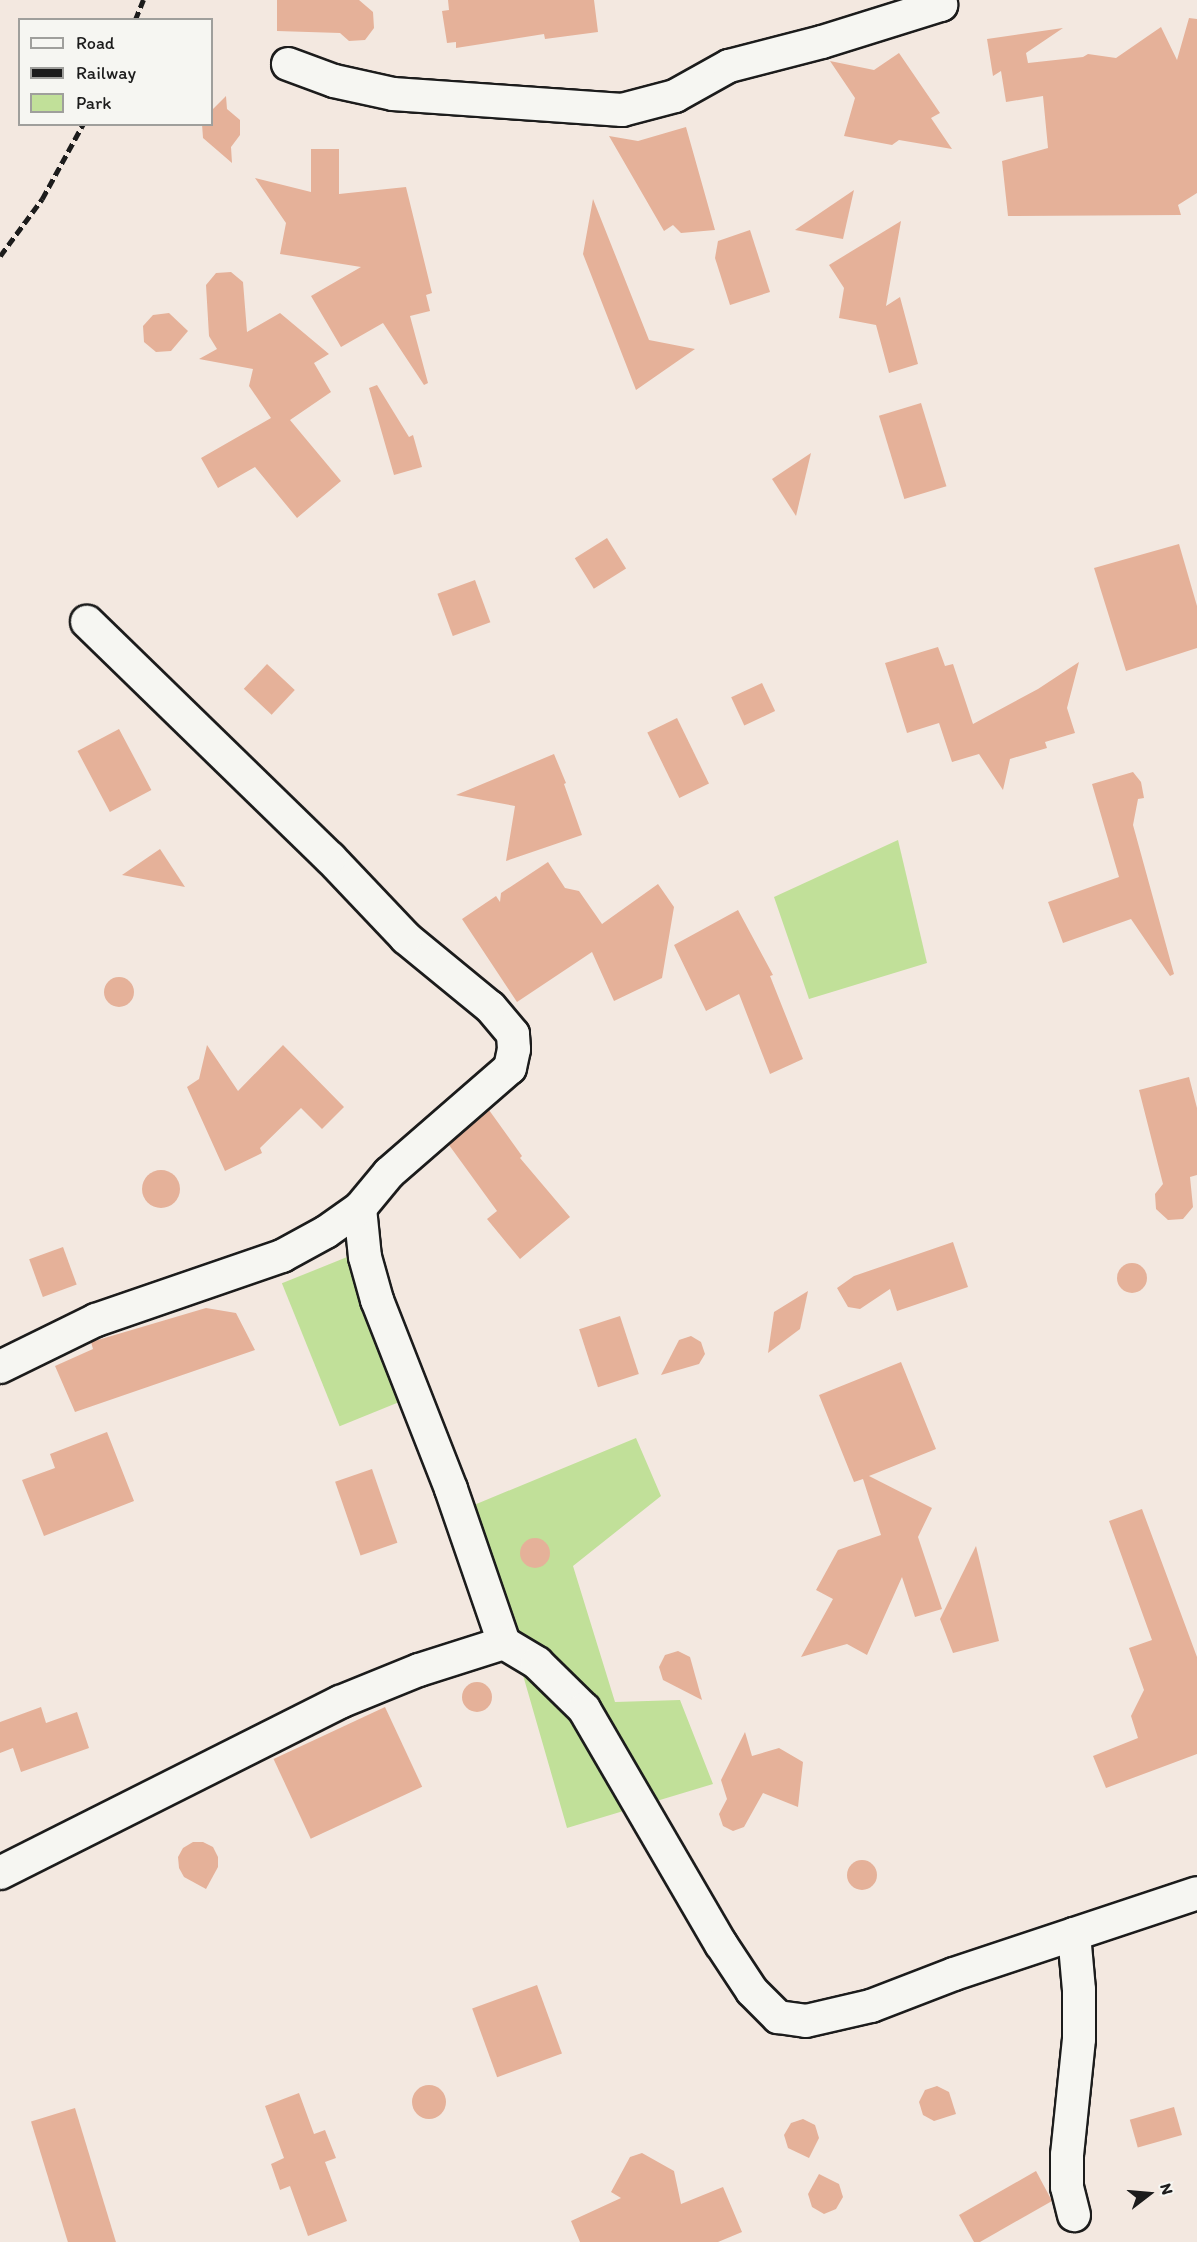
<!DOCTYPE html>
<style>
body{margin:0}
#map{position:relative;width:1197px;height:2242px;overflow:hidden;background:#f3e8e0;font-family:Itim,sans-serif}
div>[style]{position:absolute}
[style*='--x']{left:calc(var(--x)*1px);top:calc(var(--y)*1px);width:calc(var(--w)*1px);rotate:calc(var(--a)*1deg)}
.green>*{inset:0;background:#c1e099;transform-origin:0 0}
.building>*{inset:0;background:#e5b199;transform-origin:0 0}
.round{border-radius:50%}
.roads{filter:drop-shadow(2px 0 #1c1c1c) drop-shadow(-2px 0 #1c1c1c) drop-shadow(0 2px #1c1c1c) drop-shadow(0 -2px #1c1c1c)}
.street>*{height:32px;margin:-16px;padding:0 16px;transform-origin:16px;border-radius:16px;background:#f6f6f2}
.rail>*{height:4.5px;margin-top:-2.25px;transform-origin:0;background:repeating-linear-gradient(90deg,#1c1c1c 0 9px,transparent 0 13.5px)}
span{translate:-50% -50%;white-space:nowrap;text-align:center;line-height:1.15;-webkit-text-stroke:6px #f6f6f2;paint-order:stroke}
.legend{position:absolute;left:18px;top:18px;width:195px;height:108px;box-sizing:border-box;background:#f6f6f2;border:2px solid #9f9f9c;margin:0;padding:8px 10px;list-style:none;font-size:18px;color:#1c1c1c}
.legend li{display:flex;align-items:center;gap:12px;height:30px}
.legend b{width:30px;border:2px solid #9f9f9c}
.north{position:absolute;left:1119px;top:2164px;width:60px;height:60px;-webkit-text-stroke:4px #f6f6f2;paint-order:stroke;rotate:74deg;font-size:16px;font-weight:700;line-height:24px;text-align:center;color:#1c1c1c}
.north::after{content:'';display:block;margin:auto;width:21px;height:27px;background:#1c1c1c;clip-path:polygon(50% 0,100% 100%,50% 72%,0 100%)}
</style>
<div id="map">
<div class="green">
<i style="clip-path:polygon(898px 840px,927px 963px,809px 999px,774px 897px)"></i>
<i style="left:357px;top:1253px;width:154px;height:81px;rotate:68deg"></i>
<i style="clip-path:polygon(636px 1438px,661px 1496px,573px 1566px,615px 1702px,680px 1700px,713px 1784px,567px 1828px,474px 1505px)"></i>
</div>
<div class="building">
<i style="clip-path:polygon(277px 0,359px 0,373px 12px,374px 28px,365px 40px,349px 41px,340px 33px,277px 31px)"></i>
<i style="clip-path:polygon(448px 0,594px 0,598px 32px,545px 39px,544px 34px,456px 48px,456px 42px,447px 43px,442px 11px,449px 10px)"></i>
<i style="clip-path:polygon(1189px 18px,1197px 19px,1197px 193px,1178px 205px,1181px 215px,1008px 216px,1002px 161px,1048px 148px,1043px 96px,1006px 102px,1001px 71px,993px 76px,987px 39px,1063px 28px,1026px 53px,1028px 63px,1083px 57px,1088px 54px,1116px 58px,1161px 27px,1177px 60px)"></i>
<i style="clip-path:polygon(899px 53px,940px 113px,931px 118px,952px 149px,899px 140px,892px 145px,844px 136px,855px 98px,830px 61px,874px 70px)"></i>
<i style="clip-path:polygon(226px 96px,227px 109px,240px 120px,240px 135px,231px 147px,232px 163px,203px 138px,202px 124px,212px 124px,212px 110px)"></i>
<i style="clip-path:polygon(686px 127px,715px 230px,681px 233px,673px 225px,664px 231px,609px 136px,638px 141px)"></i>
<i style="clip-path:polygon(311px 149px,339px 149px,339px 194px,406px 187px,432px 293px,426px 295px,430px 311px,410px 316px,428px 383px,424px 385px,383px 323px,341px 347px,311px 296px,361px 267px,280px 254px,286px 223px,255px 178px,311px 192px)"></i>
<i style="clip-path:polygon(854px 190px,843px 239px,795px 230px)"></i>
<i style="clip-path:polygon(593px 199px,649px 340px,695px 349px,636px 390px,583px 254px)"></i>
<i style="clip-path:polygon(901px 221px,886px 306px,900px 297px,918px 364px,889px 373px,876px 325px,839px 318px,844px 288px,829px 265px)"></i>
<i style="clip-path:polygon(750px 230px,770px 292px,730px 305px,715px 258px,718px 241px)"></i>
<i style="clip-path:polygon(231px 272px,243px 282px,247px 332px,280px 313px,329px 354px,314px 363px,331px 392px,290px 420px,341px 481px,297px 518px,255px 467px,218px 488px,201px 458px,271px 418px,249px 386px,253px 369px,199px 359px,217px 349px,209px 336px,206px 285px,216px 273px)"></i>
<i style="clip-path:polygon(169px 313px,188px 331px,171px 351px,156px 352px,144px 342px,143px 326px,153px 315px)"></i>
<i style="clip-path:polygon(377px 385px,409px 437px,413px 435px,422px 467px,394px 475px,369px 388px)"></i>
<i style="left:921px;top:403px;width:87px;height:44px;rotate:73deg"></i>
<i style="clip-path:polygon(811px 453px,796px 516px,772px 479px)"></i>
<i style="left:607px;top:538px;width:36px;height:38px;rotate:58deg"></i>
<i style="clip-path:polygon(1179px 544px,1197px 606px,1197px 648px,1126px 671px,1094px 568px)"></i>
<i style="left:475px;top:580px;width:45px;height:40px;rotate:70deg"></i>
<i style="clip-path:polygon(938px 647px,945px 666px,953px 664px,973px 724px,1038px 689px,1079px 662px,1067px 708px,1075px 733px,1045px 742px,1047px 748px,1010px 759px,1003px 790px,979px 754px,952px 762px,939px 723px,907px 733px,885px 663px)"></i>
<i style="left:267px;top:664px;width:38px;height:34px;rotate:43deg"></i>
<i style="left:762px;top:683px;width:31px;height:34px;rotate:65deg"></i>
<i style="left:677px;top:718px;width:73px;height:33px;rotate:64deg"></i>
<i style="left:119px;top:729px;width:69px;height:47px;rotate:62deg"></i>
<i style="clip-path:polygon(554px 754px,566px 783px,564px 784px,582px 835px,506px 861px,515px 806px,456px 795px)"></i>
<i style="clip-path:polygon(1133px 772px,1141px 782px,1144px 798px,1138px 799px,1133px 825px,1174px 974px,1170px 976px,1131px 919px,1063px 943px,1048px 902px,1119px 877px,1092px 784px)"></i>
<i style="clip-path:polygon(160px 849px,185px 887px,122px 875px)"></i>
<i style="clip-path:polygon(548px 862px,565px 888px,579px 891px,602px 924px,658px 884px,674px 907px,662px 978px,614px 1001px,592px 952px,517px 1002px,462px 919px,496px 896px,500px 902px,501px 893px)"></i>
<i style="clip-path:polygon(738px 910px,773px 975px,770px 976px,803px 1059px,770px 1074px,739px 994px,706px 1011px,674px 945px)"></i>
<i class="round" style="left:104px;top:977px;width:30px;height:30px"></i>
<i style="clip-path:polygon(207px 1045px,238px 1091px,283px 1045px,344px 1107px,322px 1129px,301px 1108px,260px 1148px,262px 1153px,225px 1171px,187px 1087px,199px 1079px)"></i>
<i style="clip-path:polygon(1189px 1077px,1197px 1108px,1197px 1175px,1190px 1177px,1193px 1207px,1183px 1219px,1168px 1220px,1156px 1209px,1155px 1194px,1163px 1184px,1139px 1090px)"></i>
<i style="clip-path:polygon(489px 1110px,522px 1156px,520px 1158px,570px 1217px,520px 1259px,487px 1219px,497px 1211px,449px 1145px)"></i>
<i class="round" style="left:142px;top:1170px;width:38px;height:38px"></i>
<i style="clip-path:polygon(953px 1242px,968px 1287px,897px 1311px,890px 1289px,860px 1309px,848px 1307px,837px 1288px,854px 1276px)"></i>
<i style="left:63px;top:1247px;width:40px;height:36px;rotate:70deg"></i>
<i class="round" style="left:1117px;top:1263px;width:30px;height:30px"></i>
<i style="clip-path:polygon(808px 1291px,800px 1329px,768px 1353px,774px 1312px)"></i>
<i style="clip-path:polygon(206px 1308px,236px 1313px,255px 1350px,75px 1412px,55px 1366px,93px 1349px,91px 1342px)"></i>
<i style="left:620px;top:1316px;width:61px;height:43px;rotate:72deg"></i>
<i style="clip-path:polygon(691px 1336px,701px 1342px,705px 1354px,699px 1364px,661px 1375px,679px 1340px)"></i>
<i style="clip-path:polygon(901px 1362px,936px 1449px,869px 1476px,932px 1508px,918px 1537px,942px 1609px,915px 1617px,902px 1577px,867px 1655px,847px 1644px,801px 1657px,833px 1599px,816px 1590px,838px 1550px,881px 1535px,863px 1479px,854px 1482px,819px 1395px)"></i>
<i style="clip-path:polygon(107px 1432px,134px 1501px,44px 1536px,22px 1480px,55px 1468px,50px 1454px)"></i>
<i style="left:372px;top:1469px;width:78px;height:39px;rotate:71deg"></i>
<i style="clip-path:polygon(1142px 1509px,1197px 1657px,1197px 1754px,1106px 1788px,1093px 1756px,1138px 1738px,1131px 1716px,1144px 1690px,1129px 1648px,1152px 1640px,1109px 1521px)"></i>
<i class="round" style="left:520px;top:1538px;width:30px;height:30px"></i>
<i style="clip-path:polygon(976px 1546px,999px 1641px,953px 1653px,940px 1619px)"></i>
<i style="clip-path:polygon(678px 1651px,690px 1657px,702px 1700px,663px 1680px,659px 1667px,665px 1655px)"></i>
<i class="round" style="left:462px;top:1682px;width:30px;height:30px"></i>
<i style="clip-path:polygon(41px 1707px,46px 1723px,77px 1712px,89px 1748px,21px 1772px,13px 1748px,0 1753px,0 1722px)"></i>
<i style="left:385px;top:1707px;width:88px;height:123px;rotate:65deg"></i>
<i style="clip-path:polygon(745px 1732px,752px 1756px,779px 1748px,803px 1762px,798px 1807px,763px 1793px,744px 1827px,733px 1831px,723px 1826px,719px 1814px,727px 1799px,721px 1780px)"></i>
<i style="clip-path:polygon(193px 1842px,203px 1842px,213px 1847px,218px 1857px,218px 1867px,206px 1889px,184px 1877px,179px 1868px,178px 1857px,183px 1848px)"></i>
<i class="round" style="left:847px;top:1860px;width:30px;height:30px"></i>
<i style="left:537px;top:1985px;width:73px;height:69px;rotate:70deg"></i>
<i class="round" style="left:412px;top:2085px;width:34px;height:34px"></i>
<i style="clip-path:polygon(937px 2086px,949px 2092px,956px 2114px,934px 2121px,923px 2115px,919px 2102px,925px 2090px)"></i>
<i style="clip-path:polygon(299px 2093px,314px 2134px,325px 2130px,336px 2158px,325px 2162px,347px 2221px,308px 2236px,290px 2186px,280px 2190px,271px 2164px,284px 2158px,265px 2106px)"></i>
<i style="left:1174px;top:2107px;width:29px;height:46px;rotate:74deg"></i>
<i style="left:75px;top:2108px;width:140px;height:46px;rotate:73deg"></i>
<i style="clip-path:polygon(803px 2119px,815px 2125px,819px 2138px,809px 2158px,788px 2148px,784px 2135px,791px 2123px)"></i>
<i style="clip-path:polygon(642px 2153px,674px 2171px,681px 2204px,723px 2187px,742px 2232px,718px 2242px,580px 2242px,571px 2221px,621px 2198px,611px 2192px,630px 2157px)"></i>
<i style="clip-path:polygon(1036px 2171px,1052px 2201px,980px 2242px,974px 2242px,959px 2215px)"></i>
<i style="clip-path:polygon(819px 2174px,839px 2184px,843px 2197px,836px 2209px,824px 2214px,812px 2207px,808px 2194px)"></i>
</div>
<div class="roads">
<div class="street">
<i style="--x:288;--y:64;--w:49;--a:20.3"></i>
<i style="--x:334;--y:81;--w:60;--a:12.4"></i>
<i style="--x:393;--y:94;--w:230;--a:4"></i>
<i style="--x:622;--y:110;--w:55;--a:-14.8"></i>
<i style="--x:675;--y:96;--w:62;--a:-29.1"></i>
<i style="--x:729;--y:66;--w:96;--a:-14.5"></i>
<i style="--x:822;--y:42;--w:125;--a:-17.3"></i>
<i style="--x:941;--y:5;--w:5;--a:-112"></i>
<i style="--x:360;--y:1208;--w:49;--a:84.2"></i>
<i style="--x:365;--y:1257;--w:45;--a:74.4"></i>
<i style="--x:377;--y:1300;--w:203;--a:68.6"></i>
<i style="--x:451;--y:1489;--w:163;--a:71"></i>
<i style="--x:504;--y:1643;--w:39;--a:31"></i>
<i style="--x:537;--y:1663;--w:66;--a:44.4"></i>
<i style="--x:584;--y:1709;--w:272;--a:59.8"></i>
<i style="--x:721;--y:1944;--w:56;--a:56.6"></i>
<i style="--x:752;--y:1991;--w:37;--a:45"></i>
<i style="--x:778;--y:2017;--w:28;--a:8"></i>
<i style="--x:806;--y:2021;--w:67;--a:-13"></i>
<i style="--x:871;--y:2006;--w:89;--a:-21.1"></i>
<i style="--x:954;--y:1974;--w:256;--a:-18.4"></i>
<i style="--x:0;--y:1367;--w:107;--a:-26.1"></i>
<i style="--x:96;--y:1320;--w:197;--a:-19"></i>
<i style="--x:282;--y:1256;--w:50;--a:-28.6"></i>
<i style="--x:326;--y:1232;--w:42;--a:-35.2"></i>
<i style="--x:360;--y:1208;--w:45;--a:-50.4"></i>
<i style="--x:389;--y:1173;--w:160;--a:-41"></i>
<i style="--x:510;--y:1068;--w:19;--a:-78"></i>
<i style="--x:514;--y:1049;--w:15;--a:-94"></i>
<i style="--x:513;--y:1034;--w:35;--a:-130"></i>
<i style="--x:490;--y:1007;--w:109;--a:-140.6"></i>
<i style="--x:406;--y:938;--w:110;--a:-133.5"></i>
<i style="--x:330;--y:858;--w:339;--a:-135.8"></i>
<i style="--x:0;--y:1873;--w:381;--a:-26.7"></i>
<i style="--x:340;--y:1702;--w:85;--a:-22.1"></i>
<i style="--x:419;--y:1670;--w:89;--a:-17.6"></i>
<i style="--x:1074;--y:1934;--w:56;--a:84.9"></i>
<i style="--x:1079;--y:1990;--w:49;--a:90"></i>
<i style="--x:1079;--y:2039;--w:117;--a:95.9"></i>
<i style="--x:1067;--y:2155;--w:32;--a:90"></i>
<i style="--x:1067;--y:2187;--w:29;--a:76"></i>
</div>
</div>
<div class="rail">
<i style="--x:135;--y:20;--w:22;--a:-68"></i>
<i style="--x:0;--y:256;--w:71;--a:-53.6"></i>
<i style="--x:42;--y:199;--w:85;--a:-61.3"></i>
</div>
<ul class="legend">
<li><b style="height:8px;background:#f6f6f2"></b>Road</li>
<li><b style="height:8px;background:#1c1c1c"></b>Railway</li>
<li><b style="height:16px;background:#c1e099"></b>Park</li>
</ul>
<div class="north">N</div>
</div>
